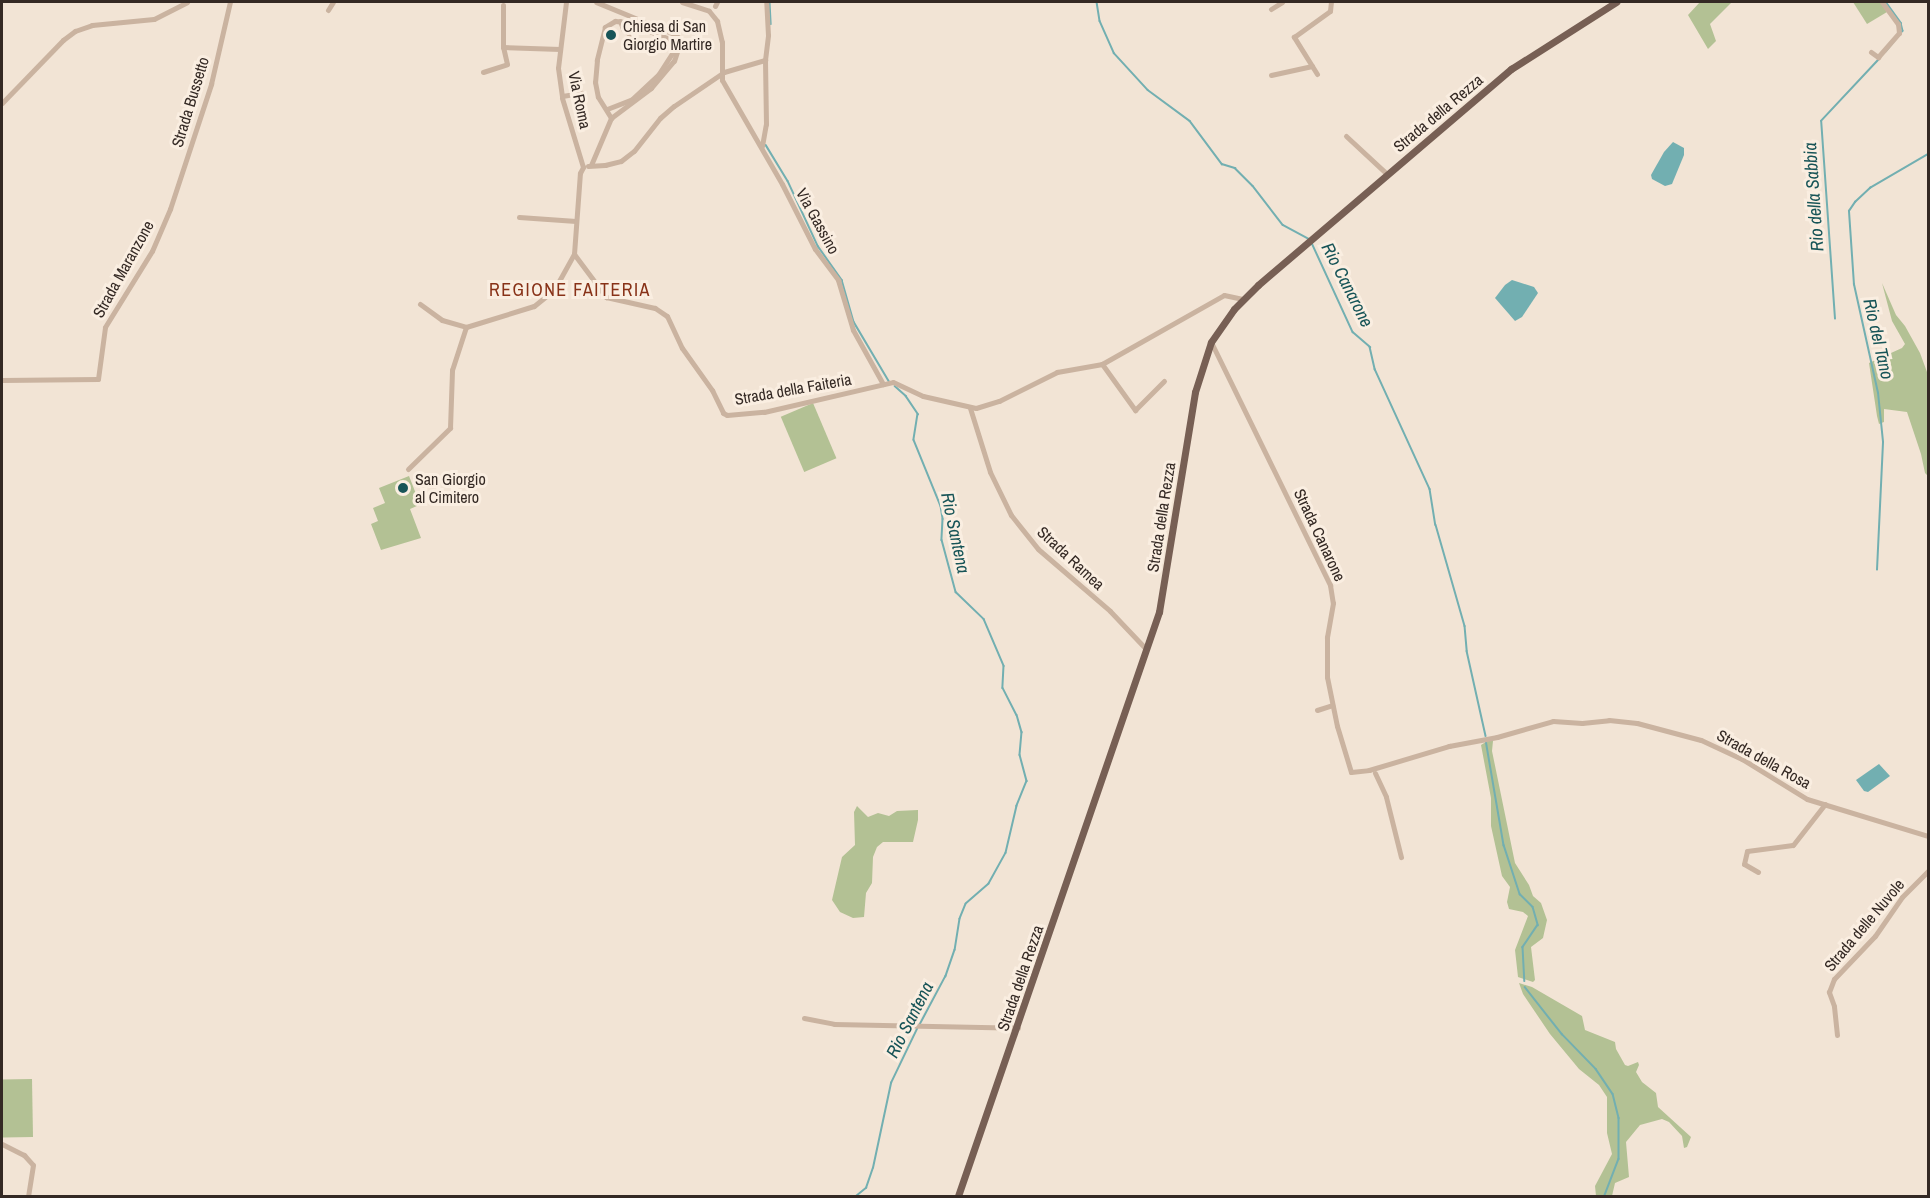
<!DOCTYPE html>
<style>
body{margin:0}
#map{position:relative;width:1930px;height:1198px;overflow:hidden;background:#f2e4d5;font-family:"Archivo Narrow",sans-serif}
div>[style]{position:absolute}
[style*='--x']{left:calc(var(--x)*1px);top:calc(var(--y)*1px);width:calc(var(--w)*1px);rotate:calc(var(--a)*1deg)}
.green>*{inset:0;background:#b3c194;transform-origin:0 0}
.water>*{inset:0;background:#72afb1}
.stream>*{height:1.5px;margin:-0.75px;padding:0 0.75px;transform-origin:0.75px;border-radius:0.75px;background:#72afb1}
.minor>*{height:5px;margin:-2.5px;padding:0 2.5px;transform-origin:2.5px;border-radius:2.5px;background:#cab3a0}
.major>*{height:7px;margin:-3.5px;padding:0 3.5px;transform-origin:3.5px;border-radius:3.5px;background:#775f54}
.dots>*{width:16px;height:16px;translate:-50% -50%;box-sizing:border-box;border:3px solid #faeee1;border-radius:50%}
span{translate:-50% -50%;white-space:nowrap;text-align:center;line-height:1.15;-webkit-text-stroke:6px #faeee1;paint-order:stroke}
.poi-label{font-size:16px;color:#342924}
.left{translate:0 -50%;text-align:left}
.street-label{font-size:16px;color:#342924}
.water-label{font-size:18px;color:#175457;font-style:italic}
.neighbourhood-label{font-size:18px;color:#883218;letter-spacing:1.5px}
.frame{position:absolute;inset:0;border:3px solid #342924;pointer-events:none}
</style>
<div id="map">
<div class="green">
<i style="clip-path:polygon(1700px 2px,1732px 2px,1710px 24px,1716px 41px,1708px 49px,1688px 15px)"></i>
<i style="clip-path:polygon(1853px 2px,1881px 2px,1887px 12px,1867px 24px)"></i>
<i style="clip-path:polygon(1882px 283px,1896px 315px,1905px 326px,1920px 353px,1927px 372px,1928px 476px,1925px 473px,1921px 454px,1907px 412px,1884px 409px,1884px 422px,1879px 424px,1877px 416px,1869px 363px,1902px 348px,1905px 344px,1892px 321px)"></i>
<i style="left:813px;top:403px;width:60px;height:35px;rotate:67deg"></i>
<i style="clip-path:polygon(409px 476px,416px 494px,420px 492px,426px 502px,410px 509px,421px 538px,381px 550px,371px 524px,378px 521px,373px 508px,385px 503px,379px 488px)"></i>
<i style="clip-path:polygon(1489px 740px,1493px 741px,1492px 751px,1515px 863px,1529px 885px,1533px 896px,1541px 903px,1547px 920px,1543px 938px,1531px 947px,1535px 980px,1533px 982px,1518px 977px,1515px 950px,1528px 916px,1523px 912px,1509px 909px,1507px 902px,1510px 887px,1502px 876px,1491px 826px,1491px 798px,1481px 745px)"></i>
<i style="clip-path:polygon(857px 806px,868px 817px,878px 813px,889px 816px,897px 811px,918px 810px,918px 820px,913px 842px,883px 842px,877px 847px,873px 857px,872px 883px,866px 893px,864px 917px,853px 918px,840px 912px,832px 900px,842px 857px,855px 845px,854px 812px)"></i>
<i style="clip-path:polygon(1519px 983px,1532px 987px,1582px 1016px,1585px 1030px,1615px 1042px,1616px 1049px,1625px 1065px,1628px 1066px,1638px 1062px,1639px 1065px,1636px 1072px,1642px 1082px,1656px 1093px,1658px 1107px,1691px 1137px,1687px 1147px,1684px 1148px,1682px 1136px,1669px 1122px,1662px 1119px,1640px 1125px,1626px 1142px,1629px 1177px,1615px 1183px,1612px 1196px,1596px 1196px,1595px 1186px,1612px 1154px,1607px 1133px,1607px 1097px,1599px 1085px,1579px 1069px,1550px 1034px,1523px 994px)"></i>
<i style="left:32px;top:1079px;width:58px;height:30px;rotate:89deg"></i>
</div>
<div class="water">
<i style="clip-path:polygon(1673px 142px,1684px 148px,1684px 155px,1672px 184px,1665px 186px,1652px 179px,1651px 175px,1664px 152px)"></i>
<i style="clip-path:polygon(1512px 280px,1534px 287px,1538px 293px,1522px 317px,1515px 321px,1495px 298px,1505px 285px)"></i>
<i style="clip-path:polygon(1879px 764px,1890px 776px,1868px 792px,1864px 791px,1856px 780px)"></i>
</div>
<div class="stream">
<i style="--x:770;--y:2;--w:22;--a:87"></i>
<i style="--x:1097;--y:2;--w:19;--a:81"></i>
<i style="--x:1100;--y:21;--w:35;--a:66"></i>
<i style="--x:1114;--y:53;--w:50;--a:47.4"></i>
<i style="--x:1148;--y:90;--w:52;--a:36.4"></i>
<i style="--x:1190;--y:121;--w:54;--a:53.3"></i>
<i style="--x:1222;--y:164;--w:14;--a:17"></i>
<i style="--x:1235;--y:168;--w:25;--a:45"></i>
<i style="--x:1253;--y:186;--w:49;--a:52.4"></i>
<i style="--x:1283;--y:225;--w:30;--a:28"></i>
<i style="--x:1886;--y:2;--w:26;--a:54"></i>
<i style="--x:1901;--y:23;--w:8;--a:76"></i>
<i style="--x:1903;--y:31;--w:26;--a:129"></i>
<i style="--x:766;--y:145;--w:42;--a:58.6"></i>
<i style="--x:788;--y:181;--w:72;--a:65.2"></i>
<i style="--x:818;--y:246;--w:42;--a:54.8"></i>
<i style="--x:842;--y:280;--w:44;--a:74.1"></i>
<i style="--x:854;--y:322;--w:69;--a:59.3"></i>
<i style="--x:1312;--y:243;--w:98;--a:65.3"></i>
<i style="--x:1353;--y:332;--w:23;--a:41"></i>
<i style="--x:1370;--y:347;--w:23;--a:77"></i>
<i style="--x:1375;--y:369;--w:132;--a:65.4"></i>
<i style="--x:1430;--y:489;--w:36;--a:81"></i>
<i style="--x:1436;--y:525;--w:105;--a:74"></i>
<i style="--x:1465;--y:626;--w:25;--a:85"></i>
<i style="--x:1467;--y:651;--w:87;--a:77.4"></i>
<i style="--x:1835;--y:319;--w:198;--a:-94"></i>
<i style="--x:1821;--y:121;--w:85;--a:-46.9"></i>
<i style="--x:895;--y:386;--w:15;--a:42"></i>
<i style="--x:906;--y:396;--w:22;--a:56"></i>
<i style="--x:918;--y:414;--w:26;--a:99"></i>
<i style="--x:914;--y:440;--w:71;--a:67.8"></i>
<i style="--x:941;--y:506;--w:13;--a:81"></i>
<i style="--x:943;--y:519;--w:21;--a:93"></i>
<i style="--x:942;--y:540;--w:54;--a:74.9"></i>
<i style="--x:956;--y:592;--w:39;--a:44"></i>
<i style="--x:984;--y:619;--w:51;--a:66.9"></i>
<i style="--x:1004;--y:666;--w:22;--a:93"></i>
<i style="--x:1003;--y:688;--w:30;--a:63"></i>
<i style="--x:1017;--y:715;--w:18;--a:74"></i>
<i style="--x:1022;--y:732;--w:23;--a:95"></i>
<i style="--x:1020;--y:755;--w:27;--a:75"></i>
<i style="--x:1027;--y:781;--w:27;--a:112"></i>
<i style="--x:1017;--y:806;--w:48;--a:103.2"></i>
<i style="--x:1006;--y:853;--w:35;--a:119"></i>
<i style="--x:989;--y:884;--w:30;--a:139"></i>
<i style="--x:966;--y:904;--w:16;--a:112"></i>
<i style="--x:960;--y:919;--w:31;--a:99"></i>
<i style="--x:955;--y:950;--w:28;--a:109"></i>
<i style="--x:946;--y:976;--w:55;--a:118"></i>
<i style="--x:1877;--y:570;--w:128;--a:-87.3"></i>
<i style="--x:1883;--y:442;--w:49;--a:-95.8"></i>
<i style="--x:1878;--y:393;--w:111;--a:-102.5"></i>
<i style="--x:1854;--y:285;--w:74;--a:-93.9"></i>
<i style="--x:1849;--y:211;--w:11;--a:-56"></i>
<i style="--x:1855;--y:202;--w:21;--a:-43"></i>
<i style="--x:1870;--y:188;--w:67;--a:-30.4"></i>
<i style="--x:1486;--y:740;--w:107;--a:80.3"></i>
<i style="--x:1504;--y:845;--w:52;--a:71.9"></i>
<i style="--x:1520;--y:894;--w:18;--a:45"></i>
<i style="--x:1533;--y:907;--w:19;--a:74"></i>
<i style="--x:1538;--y:925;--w:27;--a:124"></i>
<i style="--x:1523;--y:947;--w:34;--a:87"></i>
<i style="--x:1525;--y:987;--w:60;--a:51.8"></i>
<i style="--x:1562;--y:1034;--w:49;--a:45.8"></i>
<i style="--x:1596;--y:1069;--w:30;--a:56"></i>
<i style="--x:1613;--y:1094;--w:25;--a:76"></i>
<i style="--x:1619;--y:1118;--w:41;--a:90"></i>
<i style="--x:1619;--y:1159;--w:40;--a:111"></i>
<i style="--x:856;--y:1196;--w:13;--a:-39"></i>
<i style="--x:866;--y:1188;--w:21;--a:-71"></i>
<i style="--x:873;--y:1168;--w:87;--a:-78"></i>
<i style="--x:891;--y:1083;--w:60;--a:-64.3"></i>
</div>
<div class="minor">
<i style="--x:566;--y:2;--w:66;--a:96.9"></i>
<i style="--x:558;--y:68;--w:30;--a:82"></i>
<i style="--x:562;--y:98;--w:72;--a:73.1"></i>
<i style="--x:682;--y:2;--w:28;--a:18"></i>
<i style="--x:709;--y:11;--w:13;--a:51"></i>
<i style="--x:717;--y:21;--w:22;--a:77"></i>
<i style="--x:722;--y:42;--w:38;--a:90"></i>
<i style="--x:722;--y:80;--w:120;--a:60"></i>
<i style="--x:782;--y:184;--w:73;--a:63.1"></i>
<i style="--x:815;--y:249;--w:39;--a:53"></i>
<i style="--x:838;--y:280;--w:52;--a:73.3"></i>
<i style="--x:853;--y:330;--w:62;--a:60.9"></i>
<i style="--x:503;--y:5;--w:42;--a:90"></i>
<i style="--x:715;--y:6;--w:4;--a:-63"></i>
<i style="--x:1271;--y:9;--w:13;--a:-32"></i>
<i style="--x:328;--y:10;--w:9;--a:-58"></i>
<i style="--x:620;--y:21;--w:9;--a:69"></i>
<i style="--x:623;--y:29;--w:16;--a:38"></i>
<i style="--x:636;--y:39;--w:11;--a:85"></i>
<i style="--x:1871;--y:52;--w:9;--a:36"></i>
<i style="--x:1878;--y:57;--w:32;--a:-49"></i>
<i style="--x:1899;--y:33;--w:9;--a:-96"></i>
<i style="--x:1898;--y:24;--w:27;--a:-126"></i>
<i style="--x:483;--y:72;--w:25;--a:-18"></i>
<i style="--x:507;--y:64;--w:17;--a:-103"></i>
<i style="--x:503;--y:47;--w:57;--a:2"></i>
<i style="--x:1317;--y:74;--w:44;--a:-121.9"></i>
<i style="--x:1294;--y:37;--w:44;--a:-35.8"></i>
<i style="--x:1330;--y:11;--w:9;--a:-84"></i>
<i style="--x:1271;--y:75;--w:42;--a:-12.4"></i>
<i style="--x:562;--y:96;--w:20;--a:-9"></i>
<i style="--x:2;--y:103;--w:88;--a:-45.9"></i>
<i style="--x:63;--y:40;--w:15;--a:-37"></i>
<i style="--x:75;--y:31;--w:18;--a:-19"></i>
<i style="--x:92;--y:25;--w:62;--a:-5.5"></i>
<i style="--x:154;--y:19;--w:37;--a:-27"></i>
<i style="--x:607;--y:109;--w:26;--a:-21"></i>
<i style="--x:631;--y:100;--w:37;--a:-43"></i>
<i style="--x:658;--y:75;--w:27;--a:-57"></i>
<i style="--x:673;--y:52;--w:11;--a:-80"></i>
<i style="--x:675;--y:41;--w:53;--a:-159.2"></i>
<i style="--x:625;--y:22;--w:10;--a:-174"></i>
<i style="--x:615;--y:21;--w:12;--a:149"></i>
<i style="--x:605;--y:27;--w:34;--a:104"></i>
<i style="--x:597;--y:60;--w:22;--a:95"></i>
<i style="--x:595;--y:82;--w:15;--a:79"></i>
<i style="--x:598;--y:97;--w:25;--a:58"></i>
<i style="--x:1346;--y:136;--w:56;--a:42.8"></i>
<i style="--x:762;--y:146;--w:22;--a:-80"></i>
<i style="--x:766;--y:124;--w:64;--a:-90.9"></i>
<i style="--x:765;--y:60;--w:25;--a:-83"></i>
<i style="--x:768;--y:35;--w:33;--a:-93"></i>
<i style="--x:591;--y:165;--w:51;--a:-66.9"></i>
<i style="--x:611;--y:118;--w:50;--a:-36.9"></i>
<i style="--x:651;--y:88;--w:35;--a:-50"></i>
<i style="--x:674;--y:61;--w:19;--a:-72"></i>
<i style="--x:680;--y:43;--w:5;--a:-101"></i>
<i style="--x:679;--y:38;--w:6;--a:-141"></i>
<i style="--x:674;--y:34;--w:84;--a:-157.7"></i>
<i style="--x:588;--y:166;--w:17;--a:-3"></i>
<i style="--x:605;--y:165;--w:16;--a:-14"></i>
<i style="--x:621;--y:161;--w:16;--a:-38"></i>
<i style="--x:634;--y:151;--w:42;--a:-51.8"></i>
<i style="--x:660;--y:118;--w:18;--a:-41"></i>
<i style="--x:674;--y:106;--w:60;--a:-34.2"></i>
<i style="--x:724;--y:72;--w:43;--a:-16.3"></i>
<i style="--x:519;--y:217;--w:57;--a:4"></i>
<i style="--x:574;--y:254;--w:54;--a:53.3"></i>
<i style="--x:606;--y:297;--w:50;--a:12.7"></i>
<i style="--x:655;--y:308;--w:14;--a:34"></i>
<i style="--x:667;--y:316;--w:35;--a:65"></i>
<i style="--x:682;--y:348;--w:52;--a:54.5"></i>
<i style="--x:712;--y:390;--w:25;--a:64"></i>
<i style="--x:723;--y:413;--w:4;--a:27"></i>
<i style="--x:727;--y:415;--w:37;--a:-5"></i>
<i style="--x:764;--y:412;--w:132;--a:-13.1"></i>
<i style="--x:893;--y:382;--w:33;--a:25"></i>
<i style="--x:923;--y:396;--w:54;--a:12.8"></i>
<i style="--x:976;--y:408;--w:24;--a:-17"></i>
<i style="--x:999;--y:401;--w:65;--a:-26.6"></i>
<i style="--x:1057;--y:372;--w:46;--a:-10.1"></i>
<i style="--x:1102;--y:364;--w:140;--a:-29.5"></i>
<i style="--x:1224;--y:295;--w:19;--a:12"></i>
<i style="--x:420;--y:304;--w:27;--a:36"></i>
<i style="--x:442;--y:320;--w:25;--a:16"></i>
<i style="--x:1211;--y:342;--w:271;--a:63.9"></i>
<i style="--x:1330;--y:585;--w:18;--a:81"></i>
<i style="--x:1333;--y:603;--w:35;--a:100"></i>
<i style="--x:1327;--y:637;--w:40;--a:90"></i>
<i style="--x:1327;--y:677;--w:50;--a:78.5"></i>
<i style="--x:1337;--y:726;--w:48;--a:73.1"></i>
<i style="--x:1351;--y:772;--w:18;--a:-6"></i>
<i style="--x:1369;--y:770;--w:84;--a:-16.7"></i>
<i style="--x:1449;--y:746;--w:49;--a:-10.6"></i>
<i style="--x:1497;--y:737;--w:58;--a:-15.9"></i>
<i style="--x:1553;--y:721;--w:29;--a:4"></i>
<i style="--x:1582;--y:723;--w:27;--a:-6"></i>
<i style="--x:1609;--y:720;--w:28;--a:6"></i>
<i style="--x:1637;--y:723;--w:66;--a:14.9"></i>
<i style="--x:1701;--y:740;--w:45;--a:24.9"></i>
<i style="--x:1742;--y:759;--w:76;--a:31.6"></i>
<i style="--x:1807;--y:799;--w:127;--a:17"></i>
<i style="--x:1102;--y:364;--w:57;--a:54.3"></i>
<i style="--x:1135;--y:410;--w:41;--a:-45"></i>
<i style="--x:2;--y:380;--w:96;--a:-0.6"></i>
<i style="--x:98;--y:379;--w:52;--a:-82.3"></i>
<i style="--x:105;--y:327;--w:89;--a:-58.3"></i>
<i style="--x:152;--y:251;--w:46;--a:-66.8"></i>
<i style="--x:170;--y:209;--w:132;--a:-71.8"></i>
<i style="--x:211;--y:84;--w:84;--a:-77"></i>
<i style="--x:970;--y:408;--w:67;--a:72.6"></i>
<i style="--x:990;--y:472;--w:48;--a:64"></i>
<i style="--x:1011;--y:515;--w:43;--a:51.5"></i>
<i style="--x:1038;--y:549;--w:95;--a:40.7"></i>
<i style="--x:1110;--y:611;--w:52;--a:46.5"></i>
<i style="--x:408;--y:469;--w:59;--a:-44.3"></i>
<i style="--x:450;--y:428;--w:58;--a:-88"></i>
<i style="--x:452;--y:370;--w:45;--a:-72"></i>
<i style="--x:466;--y:327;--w:71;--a:-17.2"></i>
<i style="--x:534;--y:306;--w:19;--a:-39"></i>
<i style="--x:549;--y:294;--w:16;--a:-52"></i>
<i style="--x:559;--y:281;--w:31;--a:-61"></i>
<i style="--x:574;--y:254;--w:81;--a:-85.8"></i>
<i style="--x:580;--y:173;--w:7;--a:-63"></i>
<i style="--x:1317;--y:710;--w:16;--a:-18"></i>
<i style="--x:1375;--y:773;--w:26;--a:65"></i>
<i style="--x:1386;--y:797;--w:62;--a:76"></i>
<i style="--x:1758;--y:872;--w:16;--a:-150"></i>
<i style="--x:1744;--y:864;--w:13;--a:-77"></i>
<i style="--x:1747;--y:851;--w:46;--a:-7.4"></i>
<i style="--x:1793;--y:845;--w:52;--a:-52"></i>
<i style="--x:804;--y:1018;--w:31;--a:11"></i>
<i style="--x:834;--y:1024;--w:184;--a:1.2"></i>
<i style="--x:1837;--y:1035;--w:29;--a:-96"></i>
<i style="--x:1834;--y:1006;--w:15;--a:-110"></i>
<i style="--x:1829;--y:992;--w:14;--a:-69"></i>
<i style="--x:1834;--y:979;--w:59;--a:-46.4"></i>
<i style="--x:1875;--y:936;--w:47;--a:-55.3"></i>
<i style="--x:1902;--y:897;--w:37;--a:-45"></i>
<i style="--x:2;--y:1144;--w:25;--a:27"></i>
<i style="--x:24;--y:1155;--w:13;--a:48"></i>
<i style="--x:33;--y:1165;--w:31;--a:99"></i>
</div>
<div class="major">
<i style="--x:958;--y:1196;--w:618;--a:-71.01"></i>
<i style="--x:1159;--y:612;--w:223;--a:-80.7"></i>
<i style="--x:1195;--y:392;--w:52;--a:-72.3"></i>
<i style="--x:1211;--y:342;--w:40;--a:-55.1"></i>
<i style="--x:1234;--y:309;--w:34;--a:-45"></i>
<i style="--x:1258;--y:285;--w:333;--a:-40.5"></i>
<i style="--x:1511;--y:69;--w:125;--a:-32.5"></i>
</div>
<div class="dots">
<i style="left:611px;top:35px;background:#175457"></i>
<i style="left:403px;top:488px;background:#175457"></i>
</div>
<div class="poi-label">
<span class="left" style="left:623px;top:35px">Chiesa di San<br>Giorgio Martire</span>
<span class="left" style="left:415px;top:488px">San Giorgio<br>al Cimitero</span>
</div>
<div class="street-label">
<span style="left:580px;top:100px;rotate:78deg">Via Roma</span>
<span style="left:190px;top:102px;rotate:-73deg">Strada Bussetto</span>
<span style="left:1438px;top:113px;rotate:-40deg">Strada della Rezza</span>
<span style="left:818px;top:221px;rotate:61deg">Via Gassino</span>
<span style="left:123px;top:269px;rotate:-61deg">Strada Maranzone</span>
<span style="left:793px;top:389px;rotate:-10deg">Strada della Faiteria</span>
<span style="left:1161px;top:517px;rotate:-81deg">Strada della Rezza</span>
<span style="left:1320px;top:535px;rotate:65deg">Strada Canarone</span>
<span style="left:1071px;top:558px;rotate:43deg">Strada Ramea</span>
<span style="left:1764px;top:759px;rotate:29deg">Strada della Rosa</span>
<span style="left:1864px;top:925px;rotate:-50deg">Strada delle Nuvole</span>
<span style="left:1020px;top:978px;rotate:-71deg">Strada della Rezza</span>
</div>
<div class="water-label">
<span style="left:1814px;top:197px;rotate:-94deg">Rio della Sabbia</span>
<span style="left:1347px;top:285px;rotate:63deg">Rio Canarone</span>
<span style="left:1878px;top:339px;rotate:77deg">Rio del Tano</span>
<span style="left:955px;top:533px;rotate:78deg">Rio Santena</span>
<span style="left:910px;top:1020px;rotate:-63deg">Rio Santena</span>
</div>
<div class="neighbourhood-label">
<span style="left:570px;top:290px">REGIONE FAITERIA</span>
</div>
<div class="frame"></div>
</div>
